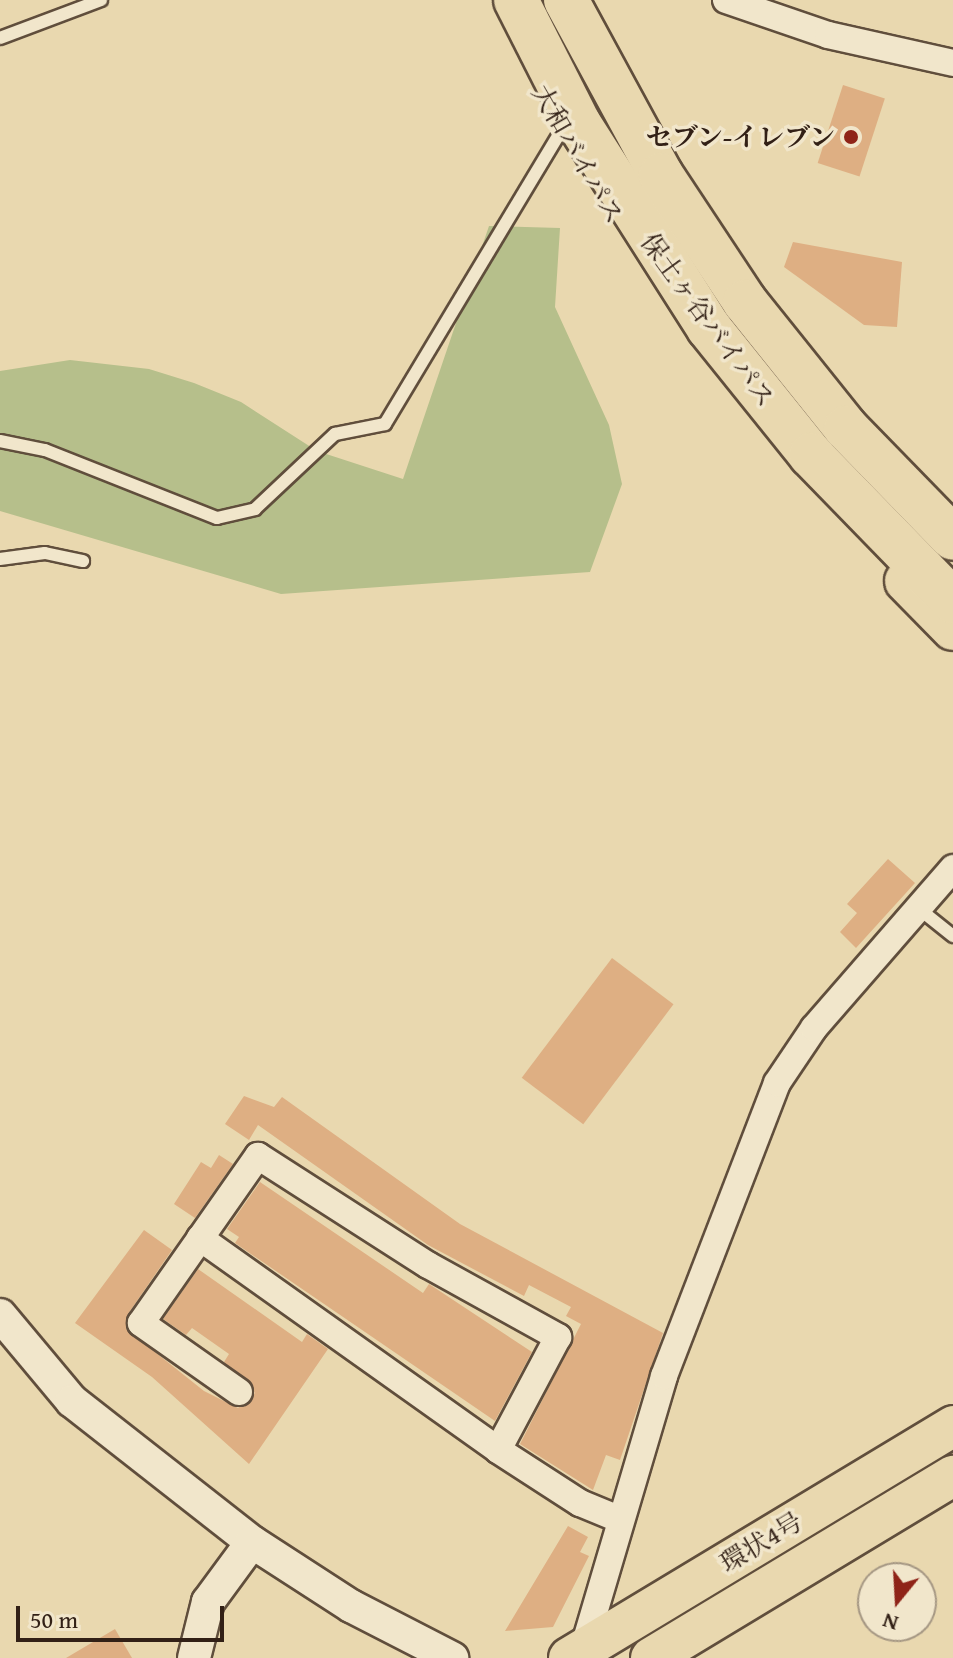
<!DOCTYPE html>
<meta charset="utf-8">
<style>
body{margin:0}
#map{position:relative;width:953px;height:1658px;overflow:hidden;background:#e9d8af;font-family:"Gentium Book Plus","Noto Serif JP",serif}
div>[style]{position:absolute}
[style*='--x']{left:calc(var(--x)*1px);top:calc(var(--y)*1px);width:calc(var(--w)*1px);rotate:calc(var(--a)*1deg)}
.green>*{inset:0;background:#b6bf8b}
.building>*{inset:0;background:#deaf83;transform-origin:0 0}
.roads{filter:drop-shadow(2px 0 #604e3c) drop-shadow(-2px 0 #604e3c) drop-shadow(0 2px #604e3c) drop-shadow(0 -2px #604e3c)}
.service>*{height:12px;margin:-6px;padding:0 6px;transform-origin:6px;border-radius:6px;background:#f1e6cb}
.minor>*{height:26px;margin:-13px;padding:0 13px;transform-origin:13px;border-radius:13px;background:#f1e6cb}
.tertiary>*{height:32px;margin:-16px;padding:0 16px;transform-origin:16px;border-radius:16px;background:#f1e6cb}
.primary>*{height:40px;margin:-20px;padding:0 20px;transform-origin:20px;border-radius:20px;background:#e9d8af}
.trunk>*{height:42px;margin:-21px;padding:0 21px;transform-origin:21px;border-radius:21px;background:#e9d8af}
.motorway>*{height:44px;margin:-22px;padding:0 22px;transform-origin:22px;border-radius:22px;background:#e9d8af}
.dots>*{width:22px;height:22px;translate:-50% -50%;box-sizing:border-box;border:4px solid #f1e6cb;border-radius:50%}
span{translate:-50% -50%;white-space:nowrap;text-align:center;line-height:1.15;-webkit-text-stroke:7px #f1e6cb;paint-order:stroke}
.poi-label{font-size:26px;color:#322016;font-weight:700}
.right{translate:-100% -50%;text-align:right}
.street-label{font-size:26px;color:#322016}
.north{position:absolute;left:857px;top:1562px;width:80px;height:80px;box-sizing:border-box;background:#f1e6cb;border:2px solid #a59783;border-radius:50%;rotate:198deg;font-size:22px;font-weight:700;line-height:32px;text-align:center;color:#322016}
.north::after{content:'';display:block;margin:auto;width:28px;height:36px;background:#8f2418;clip-path:polygon(50% 0,100% 100%,50% 72%,0 100%)}
.scale{position:absolute;left:16px;top:1606px;width:208px;height:36px;box-sizing:border-box;border:4px solid #322016;border-top:0;padding-left:10px;font-size:24px;line-height:28px;white-space:nowrap;color:#322016;-webkit-text-stroke:6px #f1e6cb;paint-order:stroke}
</style>
<div id="map">
<div class="green">
<i style="clip-path:polygon(489px 226px,560px 228px,555px 307px,609px 425px,622px 484px,590px 572px,281px 594px,0 511px,0 371px,70px 360px,149px 369px,194px 383px,241px 402px,317px 451px,403px 479px)"></i>
</div>
<div class="building">
<i style="left:843px;top:85px;width:44px;height:82px;rotate:18deg"></i>
<i style="clip-path:polygon(793px 242px,902px 262px,897px 327px,864px 325px,784px 267px)"></i>
<i style="clip-path:polygon(888px 859px,915px 883px,856px 948px,840px 932px,857px 913px,847px 904px)"></i>
<i style="left:612px;top:958px;width:77px;height:150px;rotate:37deg"></i>
<i style="clip-path:polygon(244px 1096px,274px 1107px,282px 1097px,460px 1224px,663px 1333px,620px 1460px,606px 1455px,593px 1490px,520px 1444px,581px 1324px,566px 1316px,571px 1307px,529px 1285px,524px 1296px,428px 1245px,258px 1125px,249px 1140px,225px 1124px)"></i>
<i style="clip-path:polygon(219px 1155px,233px 1164px,195px 1218px,174px 1204px,201px 1162px,211px 1168px)"></i>
<i style="clip-path:polygon(260px 1182px,423px 1293px,429px 1284px,532px 1352px,495px 1421px,235px 1243px,239px 1237px,227px 1229px)"></i>
<i style="clip-path:polygon(144px 1230px,172px 1250px,128px 1314px,126px 1329px,204px 1391px,238px 1408px,255px 1393px,224px 1362px,229px 1354px,192px 1328px,186px 1335px,163px 1319px,198px 1269px,302px 1342px,307px 1334px,328px 1349px,249px 1464px,152px 1377px,75px 1323px)"></i>
<i style="clip-path:polygon(568px 1526px,588px 1537px,580px 1552px,589px 1556px,553px 1627px,505px 1631px)"></i>
<i style="clip-path:polygon(115px 1629px,132px 1658px,66px 1658px)"></i>
</div>
<div class="roads">
<div class="service">
<i style="--x:0;--y:38;--w:108;--a:-20.6"></i>
<i style="--x:0;--y:441;--w:46;--a:11.3"></i>
<i style="--x:45;--y:450;--w:185;--a:21.6"></i>
<i style="--x:217;--y:518;--w:39;--a:-13"></i>
<i style="--x:255;--y:509;--w:110;--a:-43.2"></i>
<i style="--x:335;--y:434;--w:51;--a:-11.3"></i>
<i style="--x:385;--y:424;--w:342;--a:-59"></i>
<i style="--x:0;--y:559;--w:45;--a:-7.6"></i>
<i style="--x:45;--y:553;--w:39;--a:12"></i>
<i style="--x:918;--y:908;--w:45;--a:38.7"></i>
</div>
<div class="minor">
<i style="--x:726;--y:0;--w:108;--a:18.9"></i>
<i style="--x:828;--y:35;--w:128;--a:12.6"></i>
<i style="--x:200;--y:1238;--w:366;--a:35.4"></i>
<i style="--x:498;--y:1450;--w:98;--a:32.9"></i>
<i style="--x:580;--y:1503;--w:44;--a:22.5"></i>
<i style="--x:239;--y:1392;--w:120;--a:-144.9"></i>
<i style="--x:141;--y:1323;--w:204;--a:-55"></i>
<i style="--x:258;--y:1156;--w:202;--a:32.7"></i>
<i style="--x:428;--y:1265;--w:149;--a:29"></i>
<i style="--x:558;--y:1337;--w:128;--a:118"></i>
<i style="--x:583;--y:1650;--w:286;--a:-73.5"></i>
<i style="--x:664;--y:1376;--w:314;--a:-68.9"></i>
<i style="--x:777;--y:1083;--w:66;--a:-56.1"></i>
<i style="--x:814;--y:1028;--w:212;--a:-49"></i>
</div>
<div class="tertiary">
<i style="--x:0;--y:1315;--w:112;--a:50.1"></i>
<i style="--x:72;--y:1401;--w:229;--a:38.1"></i>
<i style="--x:252;--y:1542;--w:118;--a:32.9"></i>
<i style="--x:351;--y:1606;--w:114;--a:27.2"></i>
<i style="--x:194;--y:1658;--w:58;--a:-76"></i>
<i style="--x:208;--y:1602;--w:74;--a:-53.7"></i>
</div>
<div class="primary">
<i style="--x:569;--y:1658;--w:449;--a:-31.1"></i>
<i style="--x:651;--y:1658;--w:353;--a:-31.1"></i>
</div>
<div class="trunk">
<i style="--x:906;--y:581;--w:67;--a:45.6"></i>
</div>
<div class="motorway">
<i style="--x:516;--y:0;--w:139;--a:63.1"></i>
<i style="--x:579;--y:124;--w:242;--a:57.5"></i>
<i style="--x:709;--y:328;--w:163;--a:51.2"></i>
<i style="--x:811;--y:455;--w:204;--a:45.8"></i>
<i style="--x:566;--y:0;--w:199;--a:61.5"></i>
<i style="--x:661;--y:175;--w:152;--a:56.5"></i>
<i style="--x:745;--y:302;--w:161;--a:51.3"></i>
<i style="--x:846;--y:428;--w:153;--a:45.8"></i>
</div>
</div>
<div class="dots">
<i style="left:851px;top:137px;background:#8f2418"></i>
</div>
<div class="poi-label">
<span class="right" style="left:835px;top:137px">セブン-イレブン</span>
</div>
<div class="street-label">
<span style="left:578px;top:154px;rotate:60deg">大和バイパス</span>
<span style="left:708px;top:320px;rotate:54deg">保土ヶ谷バイパス</span>
<span style="left:761px;top:1542px;rotate:-31deg">環状4号</span>
</div>
<div class="north">N</div>
<div class="scale">50 m</div>
</div>
